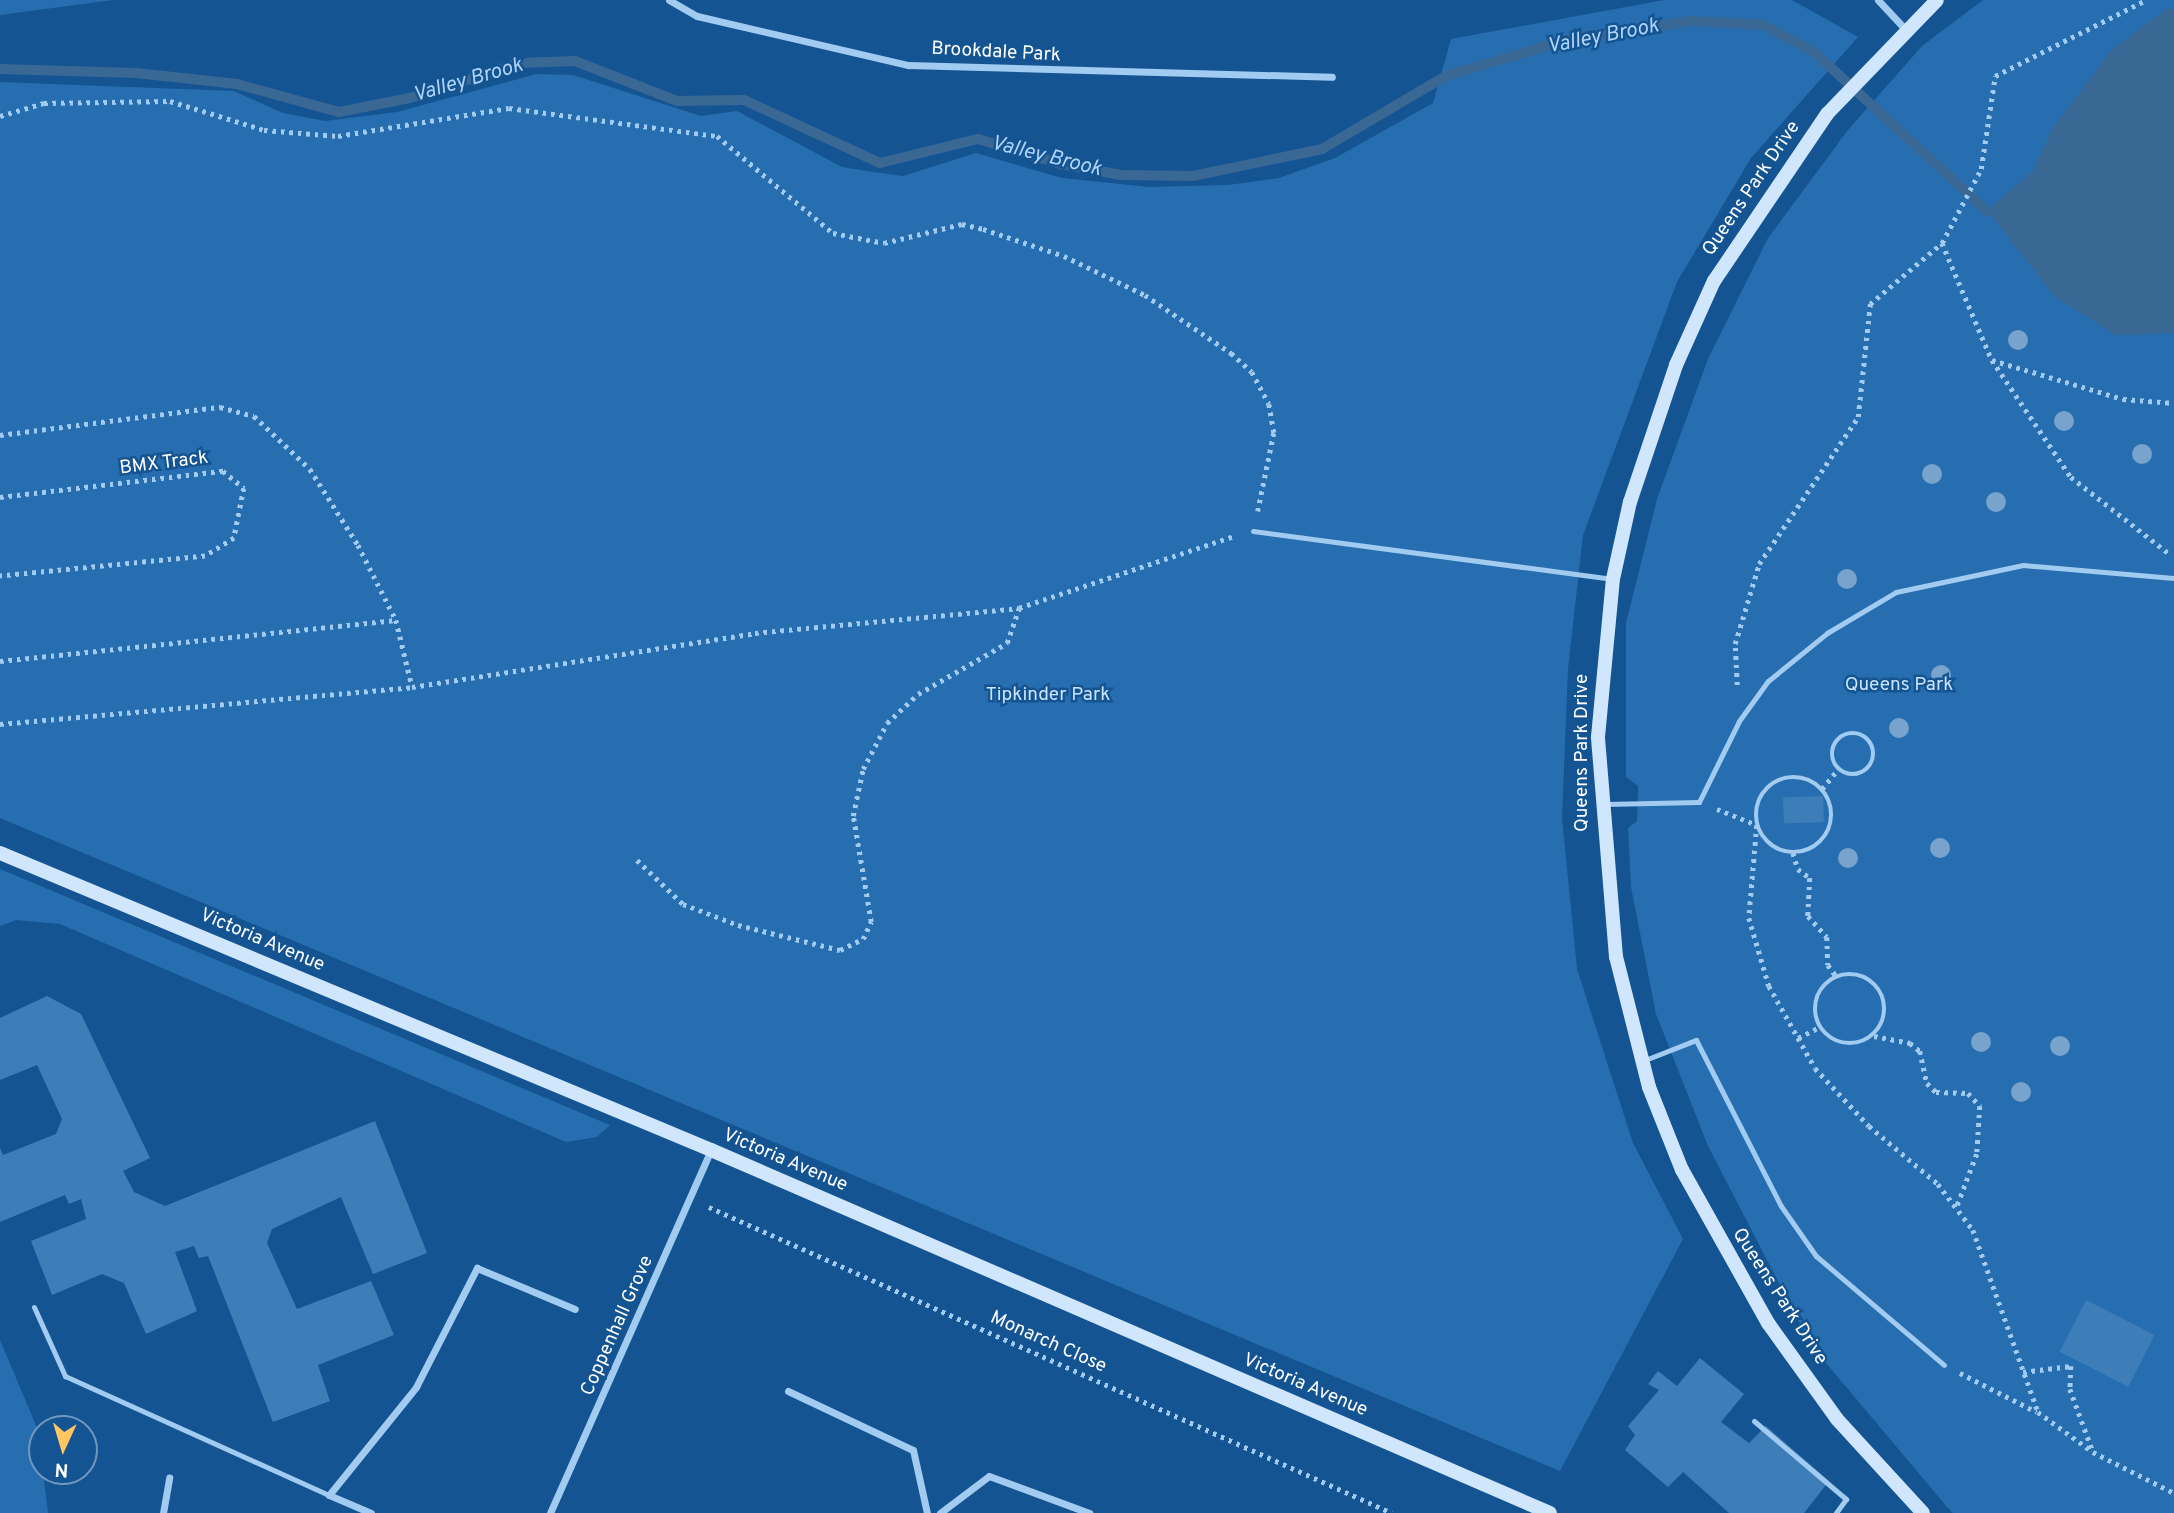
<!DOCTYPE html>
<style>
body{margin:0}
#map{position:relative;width:2174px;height:1513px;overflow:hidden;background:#145492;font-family:Overpass,sans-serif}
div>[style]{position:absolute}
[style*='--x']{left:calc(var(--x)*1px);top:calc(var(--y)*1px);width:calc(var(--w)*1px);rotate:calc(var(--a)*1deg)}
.green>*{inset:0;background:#276eb0}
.water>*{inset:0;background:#3a6895}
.stream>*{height:10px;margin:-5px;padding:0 5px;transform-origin:5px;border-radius:5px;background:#3a6895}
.building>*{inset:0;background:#3d7eb9;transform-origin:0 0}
.path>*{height:4.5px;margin-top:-2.25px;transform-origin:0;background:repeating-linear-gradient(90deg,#a2cbf1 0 3.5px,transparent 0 8.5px)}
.path>.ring{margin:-2.25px;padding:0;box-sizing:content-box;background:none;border:4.5px solid #a2cbf1;border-radius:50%}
.lane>*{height:5px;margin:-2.5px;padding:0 2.5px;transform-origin:2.5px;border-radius:2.5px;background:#a2cbf1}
.street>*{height:7px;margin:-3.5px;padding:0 3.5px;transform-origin:3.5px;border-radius:3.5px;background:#a2cbf1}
.secondary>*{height:14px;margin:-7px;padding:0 7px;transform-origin:7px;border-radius:7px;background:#d0e6fc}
.trees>*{width:20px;height:20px;margin:-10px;border-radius:50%;background:#78a3cc}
span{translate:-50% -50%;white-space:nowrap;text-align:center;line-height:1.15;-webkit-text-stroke:5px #145492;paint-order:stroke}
.street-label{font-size:19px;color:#fff}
.park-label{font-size:19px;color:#c9e4fc}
.water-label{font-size:21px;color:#aed5f8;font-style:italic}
.north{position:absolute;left:28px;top:1415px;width:70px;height:70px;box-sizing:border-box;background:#145492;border:2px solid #7298be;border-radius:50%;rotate:184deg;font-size:19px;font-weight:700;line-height:28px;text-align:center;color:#fff}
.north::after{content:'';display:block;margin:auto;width:24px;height:32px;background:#ffc662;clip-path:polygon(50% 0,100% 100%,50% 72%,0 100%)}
</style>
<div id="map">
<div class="green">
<i style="clip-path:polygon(0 0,113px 0,0 15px)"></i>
<i style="clip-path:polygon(1664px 0,1792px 0,1858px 37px,1751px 158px,1677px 282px,1583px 535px,1568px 669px,1562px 818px,1577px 969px,1633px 1143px,1683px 1239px,1560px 1471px,0 818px,0 82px,234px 91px,283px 113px,325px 121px,397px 112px,537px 74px,573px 75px,701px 116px,737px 111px,842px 167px,873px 172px,903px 176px,976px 153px,1062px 178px,1149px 187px,1228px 185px,1279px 178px,1335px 158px,1433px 103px,1451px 39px)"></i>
<i style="clip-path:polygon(1983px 0,2174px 0,2174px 1513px,1953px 1513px,1947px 1507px,1811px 1345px,1708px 1146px,1656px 1014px,1631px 887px,1628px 828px,1637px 821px,1638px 786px,1626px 777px,1626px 623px,1657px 499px,1708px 359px,1768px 238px,1848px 130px,1922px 46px)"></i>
<i style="clip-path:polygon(0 869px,610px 1125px,597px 1137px,566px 1142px,60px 924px,16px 920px,0 926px)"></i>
<i style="clip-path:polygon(0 1340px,38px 1430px,48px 1513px,0 1513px)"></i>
</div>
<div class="water">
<i style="clip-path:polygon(2168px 8px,2174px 10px,2174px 333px,2116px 335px,2055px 297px,1987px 211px,2033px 171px,2052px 129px,2112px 49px)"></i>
</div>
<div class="stream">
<i style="--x:0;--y:69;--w:136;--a:1.7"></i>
<i style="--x:136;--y:73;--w:102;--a:6.2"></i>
<i style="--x:237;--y:84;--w:106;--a:15.4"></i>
<i style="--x:339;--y:112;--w:72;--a:-11.2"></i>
<i style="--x:410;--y:98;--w:114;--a:-17.8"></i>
<i style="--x:519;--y:63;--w:56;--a:-2"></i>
<i style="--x:575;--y:61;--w:110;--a:21.4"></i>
<i style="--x:677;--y:101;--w:67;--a:-0.9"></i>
<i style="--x:744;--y:100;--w:150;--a:24.9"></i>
<i style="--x:880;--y:163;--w:101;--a:-13.8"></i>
<i style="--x:978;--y:139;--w:87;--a:16.8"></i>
<i style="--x:1061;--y:164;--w:61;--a:10.4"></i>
<i style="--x:1121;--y:175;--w:72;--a:0.8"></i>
<i style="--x:1193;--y:176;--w:132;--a:-11.8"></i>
<i style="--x:1322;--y:149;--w:144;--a:-30.5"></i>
<i style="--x:1446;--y:76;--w:129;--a:-16.6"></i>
<i style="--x:1570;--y:39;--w:122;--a:-8.5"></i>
<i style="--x:1691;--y:21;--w:73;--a:3.1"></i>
<i style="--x:1764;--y:25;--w:58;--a:28.8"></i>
<i style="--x:1815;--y:53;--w:234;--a:42.6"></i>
</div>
<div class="building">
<i style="left:1823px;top:796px;width:26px;height:40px;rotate:88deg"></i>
<i style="clip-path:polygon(47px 996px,81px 1014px,150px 1158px,123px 1171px,134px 1192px,165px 1206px,375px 1121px,427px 1253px,373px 1274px,341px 1197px,272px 1229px,267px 1243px,297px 1309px,371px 1281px,394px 1335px,318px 1365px,330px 1401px,273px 1422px,208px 1256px,199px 1258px,194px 1246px,175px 1252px,197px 1311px,146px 1334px,124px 1283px,102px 1274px,52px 1295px,31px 1241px,86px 1219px,81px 1199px,69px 1204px,65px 1195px,0 1222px,0 1148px,3px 1155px,56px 1134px,62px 1119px,37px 1065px,0 1080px,0 1018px)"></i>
<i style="left:2086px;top:1300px;width:77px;height:58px;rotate:27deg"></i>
<i style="clip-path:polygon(1700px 1358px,1744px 1394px,1721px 1422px,1749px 1443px,1766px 1426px,1829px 1481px,1804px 1513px,1729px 1513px,1683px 1472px,1668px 1487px,1625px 1450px,1635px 1435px,1628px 1426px,1659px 1390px,1648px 1384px,1658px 1371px,1677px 1386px)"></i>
</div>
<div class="path">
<i style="--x:0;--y:116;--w:46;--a:-16.5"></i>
<i style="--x:44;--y:103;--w:126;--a:-0.9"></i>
<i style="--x:170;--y:101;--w:98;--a:17.1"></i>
<i style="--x:264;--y:130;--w:74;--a:4.6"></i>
<i style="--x:338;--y:136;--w:173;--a:-9.3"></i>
<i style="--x:509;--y:108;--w:210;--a:7.7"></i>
<i style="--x:717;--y:136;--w:151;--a:39.9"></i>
<i style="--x:833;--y:233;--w:52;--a:11.1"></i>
<i style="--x:884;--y:243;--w:80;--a:-13.7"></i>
<i style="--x:962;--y:224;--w:22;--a:13"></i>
<i style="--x:983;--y:229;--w:85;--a:18.4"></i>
<i style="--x:1064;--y:256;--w:90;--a:25.7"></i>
<i style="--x:1145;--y:295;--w:104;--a:34"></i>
<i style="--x:1231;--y:353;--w:28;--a:42"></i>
<i style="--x:1252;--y:372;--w:36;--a:62"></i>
<i style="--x:1269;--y:404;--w:29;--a:80"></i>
<i style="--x:1274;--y:433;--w:80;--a:101.6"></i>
<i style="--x:1942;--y:243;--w:127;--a:66.9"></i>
<i style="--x:1992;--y:360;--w:141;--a:56"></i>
<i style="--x:2071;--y:477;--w:127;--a:38"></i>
<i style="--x:1992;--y:360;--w:137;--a:16.6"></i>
<i style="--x:2123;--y:399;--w:51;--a:4.5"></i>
<i style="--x:0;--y:435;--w:222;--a:-7.3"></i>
<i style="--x:220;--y:407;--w:35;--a:15"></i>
<i style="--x:254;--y:416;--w:77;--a:43.4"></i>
<i style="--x:310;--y:469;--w:90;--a:57.7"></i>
<i style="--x:358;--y:545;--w:84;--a:63.1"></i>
<i style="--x:396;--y:620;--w:68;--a:76.4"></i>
<i style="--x:0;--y:497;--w:225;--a:-6.7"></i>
<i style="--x:223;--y:471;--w:27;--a:39"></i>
<i style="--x:244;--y:488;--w:51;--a:101.3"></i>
<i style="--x:234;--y:538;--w:34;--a:148"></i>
<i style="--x:205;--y:556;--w:206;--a:174.4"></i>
<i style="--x:0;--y:661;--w:398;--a:-5.9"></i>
<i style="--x:1737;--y:685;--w:41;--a:-92.8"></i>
<i style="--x:1735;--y:644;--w:84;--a:-73.3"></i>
<i style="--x:1759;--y:564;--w:177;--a:-56"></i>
<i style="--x:1858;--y:417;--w:114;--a:-83.9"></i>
<i style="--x:1870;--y:304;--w:94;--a:-40.3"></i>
<i style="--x:1942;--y:243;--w:84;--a:-62.2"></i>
<i style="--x:1981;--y:169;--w:94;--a:-81.4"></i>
<i style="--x:1995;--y:76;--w:169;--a:-26.7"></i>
<i style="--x:0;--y:724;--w:414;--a:-5.1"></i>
<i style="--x:412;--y:687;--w:347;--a:-8.9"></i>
<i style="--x:755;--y:633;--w:265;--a:-5.4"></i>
<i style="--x:1019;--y:608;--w:227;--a:-18.5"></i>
<i class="ring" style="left:1832px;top:733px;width:37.5px;height:37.5px"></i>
<i class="ring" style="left:1756px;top:777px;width:71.5px;height:71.5px"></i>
<i style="--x:1822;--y:789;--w:26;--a:-51"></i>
<i style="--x:1717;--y:809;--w:43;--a:21.8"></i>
<i style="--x:1757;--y:825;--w:93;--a:94.9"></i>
<i style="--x:1749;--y:918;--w:71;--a:73.6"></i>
<i style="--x:1769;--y:986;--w:94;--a:60.7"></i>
<i style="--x:1815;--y:1068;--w:79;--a:47"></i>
<i style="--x:1869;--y:1126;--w:90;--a:40"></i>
<i style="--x:1938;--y:1184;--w:58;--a:52.7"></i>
<i style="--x:1973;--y:1230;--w:193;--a:70.3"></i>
<i style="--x:2038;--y:1412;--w:68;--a:36"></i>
<i style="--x:2093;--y:1452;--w:91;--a:26.8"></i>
<i style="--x:1793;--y:853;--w:17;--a:73"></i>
<i style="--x:1798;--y:869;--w:15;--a:37"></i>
<i style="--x:1810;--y:878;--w:38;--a:93"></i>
<i style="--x:1808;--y:916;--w:28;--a:48"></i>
<i style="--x:1827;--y:937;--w:28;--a:88"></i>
<i style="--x:1828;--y:965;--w:15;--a:53"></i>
<i style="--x:637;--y:860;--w:64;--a:43.7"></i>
<i style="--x:683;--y:904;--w:59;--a:20.9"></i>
<i style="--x:738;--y:925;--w:105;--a:13.8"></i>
<i style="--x:840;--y:950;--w:25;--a:-26"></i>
<i style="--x:863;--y:939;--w:19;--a:-65"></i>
<i style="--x:871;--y:922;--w:108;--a:-99.6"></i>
<i style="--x:853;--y:816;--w:48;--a:-78"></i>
<i style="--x:863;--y:769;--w:52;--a:-62.4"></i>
<i style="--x:887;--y:723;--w:42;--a:-43.1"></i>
<i style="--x:918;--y:694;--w:103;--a:-29.8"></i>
<i style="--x:1007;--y:643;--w:37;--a:-71"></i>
<i class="ring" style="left:1815px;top:974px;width:65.5px;height:65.5px"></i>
<i style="--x:1874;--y:1036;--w:37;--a:11"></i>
<i style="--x:1910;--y:1043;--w:13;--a:39"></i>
<i style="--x:1920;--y:1051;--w:33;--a:78"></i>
<i style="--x:1927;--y:1083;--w:13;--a:45"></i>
<i style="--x:1936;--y:1092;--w:32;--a:2"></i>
<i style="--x:1968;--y:1093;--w:18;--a:47"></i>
<i style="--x:1980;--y:1106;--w:48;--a:93.6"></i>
<i style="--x:1977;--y:1154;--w:59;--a:110.9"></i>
<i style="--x:1798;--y:1038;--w:25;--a:-27"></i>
<i style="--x:709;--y:1207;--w:748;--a:24.13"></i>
<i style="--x:2023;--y:1372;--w:48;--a:-7.1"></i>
<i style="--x:2071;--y:1366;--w:23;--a:92"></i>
<i style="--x:2070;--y:1389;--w:64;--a:69.9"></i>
<i style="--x:1960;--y:1373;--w:86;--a:26.9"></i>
</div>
<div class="lane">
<i style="--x:1253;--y:531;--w:363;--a:7.6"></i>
<i style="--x:1605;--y:804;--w:94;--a:-1.2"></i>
<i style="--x:1699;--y:802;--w:90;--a:-63.7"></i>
<i style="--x:1739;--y:721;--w:49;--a:-54.1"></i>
<i style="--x:1768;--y:681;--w:76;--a:-39.1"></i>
<i style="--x:1827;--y:633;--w:80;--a:-30.7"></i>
<i style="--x:1896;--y:592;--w:130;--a:-12"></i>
<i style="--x:2023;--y:565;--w:152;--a:4.9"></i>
<i style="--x:1645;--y:1060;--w:55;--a:-21.4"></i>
<i style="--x:1696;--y:1040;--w:186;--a:62.9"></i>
<i style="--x:1781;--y:1206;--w:61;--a:55"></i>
<i style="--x:1816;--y:1256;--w:168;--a:40.4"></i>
<i style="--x:34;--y:1307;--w:76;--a:65.8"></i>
<i style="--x:65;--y:1376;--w:290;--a:24.3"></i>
<i style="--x:1754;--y:1421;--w:121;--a:40.3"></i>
<i style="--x:1846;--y:1499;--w:17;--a:126"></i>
</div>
<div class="street">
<i style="--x:669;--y:0;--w:32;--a:30"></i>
<i style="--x:697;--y:16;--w:217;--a:13.1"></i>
<i style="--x:908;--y:65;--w:424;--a:1.6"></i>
<i style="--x:1878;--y:0;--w:40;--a:47"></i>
<i style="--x:788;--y:1391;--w:138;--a:25.3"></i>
<i style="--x:913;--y:1450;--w:65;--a:77.5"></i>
<i style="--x:163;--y:1513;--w:36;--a:-80"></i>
<i style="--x:371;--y:1513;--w:46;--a:-156.8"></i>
<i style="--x:329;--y:1495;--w:139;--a:-51.1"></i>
<i style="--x:416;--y:1387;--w:134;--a:-62.9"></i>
<i style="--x:477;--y:1268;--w:106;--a:22.7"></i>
<i style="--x:550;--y:1513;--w:397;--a:-66.1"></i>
<i style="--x:940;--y:1513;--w:61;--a:-37.1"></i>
<i style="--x:989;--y:1476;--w:107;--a:20.3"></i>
</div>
<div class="secondary">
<i style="--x:0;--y:853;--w:771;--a:22.67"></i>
<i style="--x:711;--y:1150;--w:914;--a:23.4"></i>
<i style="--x:1923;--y:1513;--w:127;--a:-132.5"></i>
<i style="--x:1837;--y:1419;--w:118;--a:-125.7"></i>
<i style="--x:1768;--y:1323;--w:176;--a:-119.3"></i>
<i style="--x:1682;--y:1170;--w:89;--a:-111.7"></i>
<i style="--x:1649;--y:1087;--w:134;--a:-104.2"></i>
<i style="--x:1616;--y:957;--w:221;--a:-94.7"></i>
<i style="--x:1598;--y:737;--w:159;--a:-84.6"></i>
<i style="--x:1613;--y:579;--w:79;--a:-77.6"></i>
<i style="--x:1630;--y:502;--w:145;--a:-71.4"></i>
<i style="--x:1676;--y:365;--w:92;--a:-65.7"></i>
<i style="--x:1714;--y:281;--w:202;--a:-55.9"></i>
<i style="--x:1827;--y:114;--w:158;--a:-46"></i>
</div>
<div class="trees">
<i style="left:2018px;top:340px"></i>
<i style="left:2064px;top:421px"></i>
<i style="left:2142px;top:454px"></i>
<i style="left:1932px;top:474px"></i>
<i style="left:1996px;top:502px"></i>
<i style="left:1847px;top:579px"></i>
<i style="left:1941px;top:675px"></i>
<i style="left:1899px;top:728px"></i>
<i style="left:1940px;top:848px"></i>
<i style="left:1848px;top:858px"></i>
<i style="left:1981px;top:1042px"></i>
<i style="left:2060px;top:1046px"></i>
<i style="left:2021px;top:1092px"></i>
</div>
<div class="street-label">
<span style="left:996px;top:53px;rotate:3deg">Brookdale Park</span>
<span style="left:1752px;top:189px;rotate:-56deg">Queens Park Drive</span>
<span style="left:164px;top:464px;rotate:-7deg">BMX Track</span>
<span style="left:1583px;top:753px;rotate:-90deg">Queens Park Drive</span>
<span style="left:262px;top:941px;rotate:23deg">Victoria Avenue</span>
<span style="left:785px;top:1161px;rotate:23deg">Victoria Avenue</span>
<span style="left:1779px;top:1297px;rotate:57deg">Queens Park Drive</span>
<span style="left:618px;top:1326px;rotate:-66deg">Coppenhall Grove</span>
<span style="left:1048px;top:1343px;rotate:24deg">Monarch Close</span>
<span style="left:1305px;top:1386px;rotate:23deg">Victoria Avenue</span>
</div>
<div class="park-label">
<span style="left:1899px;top:686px">Queens Park</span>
<span style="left:1048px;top:696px">Tipkinder Park</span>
</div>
<div class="water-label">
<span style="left:1603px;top:37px;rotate:-11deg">Valley Brook</span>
<span style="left:468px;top:81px;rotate:-16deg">Valley Brook</span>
<span style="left:1046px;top:157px;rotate:14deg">Valley Brook</span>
</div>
<div class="north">N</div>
</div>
